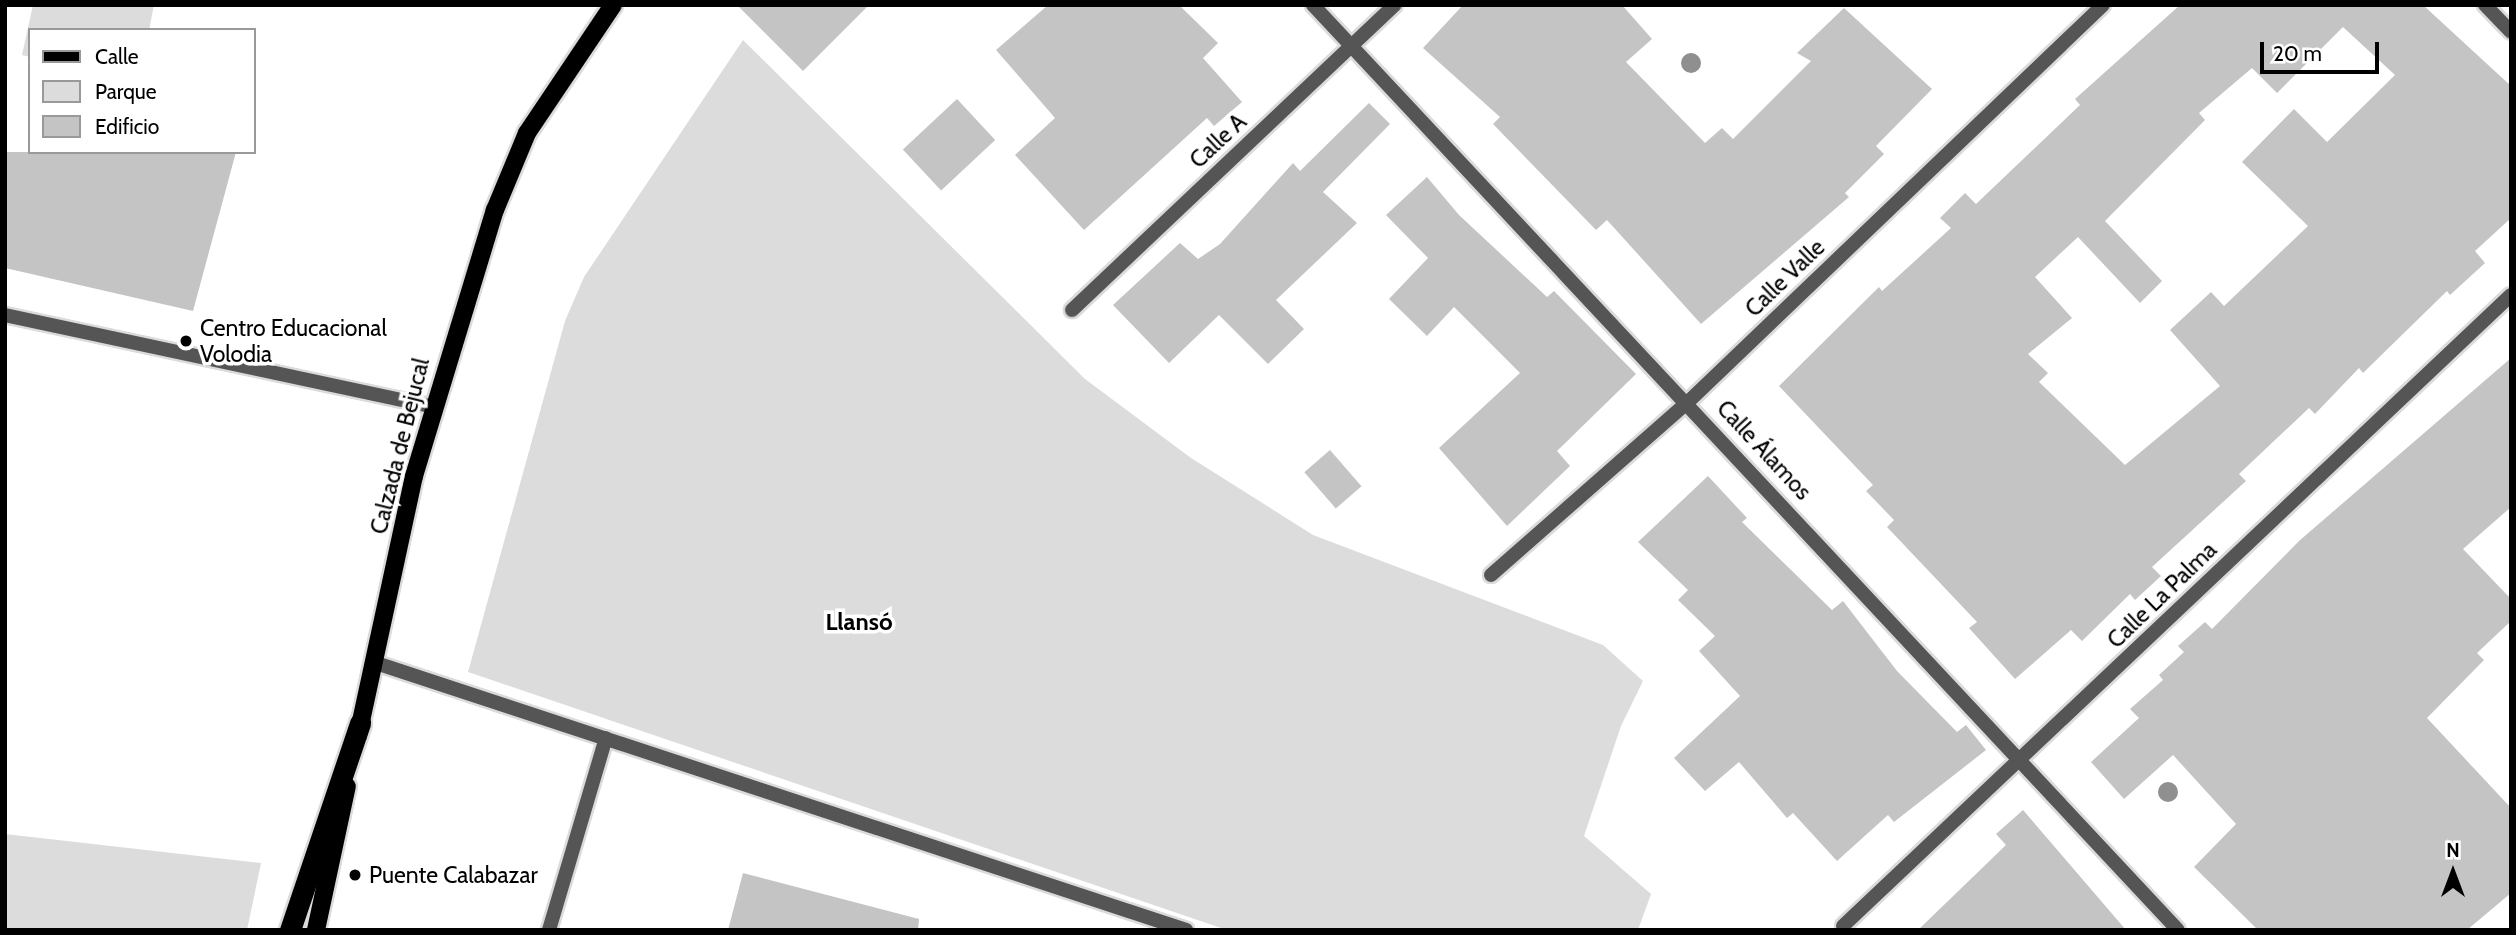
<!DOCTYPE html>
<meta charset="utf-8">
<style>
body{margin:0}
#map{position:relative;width:2516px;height:935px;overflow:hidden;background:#fff;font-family:Cabin,sans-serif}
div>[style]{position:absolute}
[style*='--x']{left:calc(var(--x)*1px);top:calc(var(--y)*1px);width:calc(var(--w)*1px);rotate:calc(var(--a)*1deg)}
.green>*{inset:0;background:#dcdcdc}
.building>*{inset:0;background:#c4c4c4;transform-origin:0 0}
.roads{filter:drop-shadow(2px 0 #dbdbdb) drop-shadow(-2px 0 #dbdbdb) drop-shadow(0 2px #dbdbdb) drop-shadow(0 -2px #dbdbdb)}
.lane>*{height:14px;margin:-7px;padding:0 7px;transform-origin:7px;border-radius:7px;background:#555}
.street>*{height:14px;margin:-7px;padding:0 7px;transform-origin:7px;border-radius:7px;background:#555}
.primary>*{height:18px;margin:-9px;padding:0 9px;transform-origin:9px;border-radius:9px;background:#000}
.highway>*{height:21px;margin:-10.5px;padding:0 10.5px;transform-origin:10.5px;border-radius:10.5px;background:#000}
.trees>*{width:20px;height:20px;margin:-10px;border-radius:50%;background:#8f8f8f}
.dots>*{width:19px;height:19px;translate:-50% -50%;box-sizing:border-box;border:4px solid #fff;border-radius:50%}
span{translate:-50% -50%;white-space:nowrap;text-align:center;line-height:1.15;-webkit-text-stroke:7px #fff;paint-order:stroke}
.street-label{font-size:23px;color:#000}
.poi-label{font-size:23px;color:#000}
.left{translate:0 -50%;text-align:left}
.neighbourhood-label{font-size:24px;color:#000;font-weight:700}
.frame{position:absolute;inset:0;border:7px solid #000;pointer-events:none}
.legend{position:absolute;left:28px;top:28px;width:228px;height:126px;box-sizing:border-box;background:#fff;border:2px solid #999;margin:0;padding:9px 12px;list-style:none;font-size:21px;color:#000}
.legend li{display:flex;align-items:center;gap:14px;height:35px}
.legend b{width:35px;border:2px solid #999}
.north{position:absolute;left:2418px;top:837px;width:70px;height:70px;-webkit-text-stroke:5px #fff;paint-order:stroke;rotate:0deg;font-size:19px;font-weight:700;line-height:28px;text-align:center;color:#000}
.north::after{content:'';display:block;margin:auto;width:24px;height:32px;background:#000;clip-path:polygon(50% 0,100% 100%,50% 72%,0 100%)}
.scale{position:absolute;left:2260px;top:42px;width:119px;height:32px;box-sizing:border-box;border:4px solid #000;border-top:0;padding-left:9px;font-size:21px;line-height:24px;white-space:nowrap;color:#000;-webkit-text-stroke:5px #fff;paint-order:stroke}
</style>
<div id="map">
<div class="green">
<i style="clip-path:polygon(33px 5px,154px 5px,149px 30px,30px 30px,30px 57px,22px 55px)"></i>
<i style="clip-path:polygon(743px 40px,1085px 379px,1191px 458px,1313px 535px,1603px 645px,1643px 681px,1621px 726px,1584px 836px,1651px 894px,1638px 930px,1227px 930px,468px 672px,565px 321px,584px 277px)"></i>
<i style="clip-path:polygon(5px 834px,261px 863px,247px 930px,5px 930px)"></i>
</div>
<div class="building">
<i style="clip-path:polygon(737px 5px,869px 5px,803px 71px)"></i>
<i style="clip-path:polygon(1048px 5px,1179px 5px,1218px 43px,1203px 58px,1242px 102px,1214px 126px,1207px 118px,1084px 230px,1015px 155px,1055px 118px,996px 50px)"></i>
<i style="clip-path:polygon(1463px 5px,1622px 5px,1652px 39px,1626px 62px,1705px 143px,1722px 128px,1733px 139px,1811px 61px,1797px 53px,1844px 8px,1932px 89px,1876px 146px,1884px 154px,1845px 193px,1849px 197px,1701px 324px,1607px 220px,1596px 230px,1493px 124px,1500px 117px,1423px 48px)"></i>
<i style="clip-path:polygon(evenodd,2180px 5px,2423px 5px,2511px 86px,2511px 218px,2475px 251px,2485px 263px,2450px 295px,2447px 291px,2363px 373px,2359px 368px,2315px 414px,2309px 408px,2239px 474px,2246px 481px,2152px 567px,2161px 576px,2135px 600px,2130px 594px,2082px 641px,2071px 630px,2015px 679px,1969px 628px,1977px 622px,1887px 527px,1894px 520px,1866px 491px,1873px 485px,1779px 386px,1879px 287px,1882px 291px,1951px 228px,1940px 218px,1965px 193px,1976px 204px,2080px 105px,2075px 99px,2180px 5px,2343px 27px,2395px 75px,2327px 142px,2294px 109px,2242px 162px,2308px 226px,2224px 306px,2211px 292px,2170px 330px,2220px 386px,2125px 465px,2039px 382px,2048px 373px,2028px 354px,2072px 318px,2035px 277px,2078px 237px,2140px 303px,2162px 281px,2105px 221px,2205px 120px,2199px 113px,2252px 68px,2277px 93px,2343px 27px)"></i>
<i style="left:957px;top:99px;width:56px;height:74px;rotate:47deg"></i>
<i style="clip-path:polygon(1369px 103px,1390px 124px,1323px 192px,1357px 223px,1276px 300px,1304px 329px,1268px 364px,1219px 315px,1169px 363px,1113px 305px,1180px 243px,1198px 259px,1220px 244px,1293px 163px,1300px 171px)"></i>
<i style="clip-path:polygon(5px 152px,236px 152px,193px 311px,5px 268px)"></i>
<i style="clip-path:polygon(1427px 177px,1459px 215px,1547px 297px,1554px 291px,1636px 374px,1557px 451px,1570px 466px,1507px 526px,1439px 448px,1520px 373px,1454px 307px,1427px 336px,1389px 299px,1428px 258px,1386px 215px)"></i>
<i style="clip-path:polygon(2511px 358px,2511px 507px,2463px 549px,2511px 599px,2511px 621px,2477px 653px,2484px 660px,2427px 718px,2511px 808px,2511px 893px,2467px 930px,2258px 930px,2194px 867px,2236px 824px,2173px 755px,2124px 799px,2091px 762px,2139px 718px,2130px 709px,2163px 680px,2159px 675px,2184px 652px,2178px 646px,2205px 622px,2212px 629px,2299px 541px)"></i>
<i style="left:1330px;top:450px;width:48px;height:34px;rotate:49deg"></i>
<i style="clip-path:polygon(1708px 476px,1747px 518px,1742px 522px,1832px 610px,1843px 601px,1897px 671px,1957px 732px,1966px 725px,1986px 750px,1894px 822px,1888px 815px,1837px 861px,1793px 813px,1787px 818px,1739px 762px,1705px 791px,1674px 758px,1740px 696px,1699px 651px,1715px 636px,1678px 600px,1688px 590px,1638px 542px)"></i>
<i style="clip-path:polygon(2023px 810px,2126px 930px,1918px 930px,2006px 845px,1996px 834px)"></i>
<i style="clip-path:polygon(743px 873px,919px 919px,918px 930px,728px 930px)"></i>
</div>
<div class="roads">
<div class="lane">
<i style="--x:5;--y:315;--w:438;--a:12.1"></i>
<i style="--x:376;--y:663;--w:853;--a:18.24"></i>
<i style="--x:549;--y:930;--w:200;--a:-73.5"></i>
</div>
<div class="street">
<i style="--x:1313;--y:5;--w:1266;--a:46.92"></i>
<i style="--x:2485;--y:5;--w:37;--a:46"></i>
<i style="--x:1072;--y:310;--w:444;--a:-43.4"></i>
<i style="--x:1491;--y:575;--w:262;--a:-41.3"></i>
<i style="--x:1688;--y:402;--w:574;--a:-43.73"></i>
<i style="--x:1843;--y:926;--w:919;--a:-43.37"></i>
</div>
<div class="primary">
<i style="--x:358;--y:735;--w:265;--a:-77.8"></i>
<i style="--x:414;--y:476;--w:278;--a:-73.1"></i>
<i style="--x:495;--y:210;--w:83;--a:-67.4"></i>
<i style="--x:527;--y:133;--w:154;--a:-56.1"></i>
<i style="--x:316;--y:930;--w:147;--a:-77.9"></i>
</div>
<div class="highway">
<i style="--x:290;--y:930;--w:219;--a:-71.3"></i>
</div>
</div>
<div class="trees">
<i style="left:1691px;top:63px"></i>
<i style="left:2168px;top:792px"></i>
</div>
<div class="dots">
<i style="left:186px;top:341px;background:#000"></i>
<i style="left:355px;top:875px;background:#000"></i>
</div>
<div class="street-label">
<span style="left:1218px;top:141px;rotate:-43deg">Calle A</span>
<span style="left:1785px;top:278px;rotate:-44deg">Calle Valle</span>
<span style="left:400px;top:446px;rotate:-76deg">Calzada de Bejucal</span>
<span style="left:1764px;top:450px;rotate:47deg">Calle Álamos</span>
<span style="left:2162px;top:595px;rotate:-44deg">Calle La Palma</span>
</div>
<div class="poi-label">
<span class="left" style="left:200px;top:341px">Centro Educacional<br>Volodia</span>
<span class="left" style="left:369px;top:875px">Puente Calabazar</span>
</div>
<div class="neighbourhood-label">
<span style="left:859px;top:622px">Llansó</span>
</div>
<div class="frame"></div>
<ul class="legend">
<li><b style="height:9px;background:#000"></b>Calle</li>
<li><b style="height:19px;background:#dcdcdc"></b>Parque</li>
<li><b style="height:19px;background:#c4c4c4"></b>Edificio</li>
</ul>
<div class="north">N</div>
<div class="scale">20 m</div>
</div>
